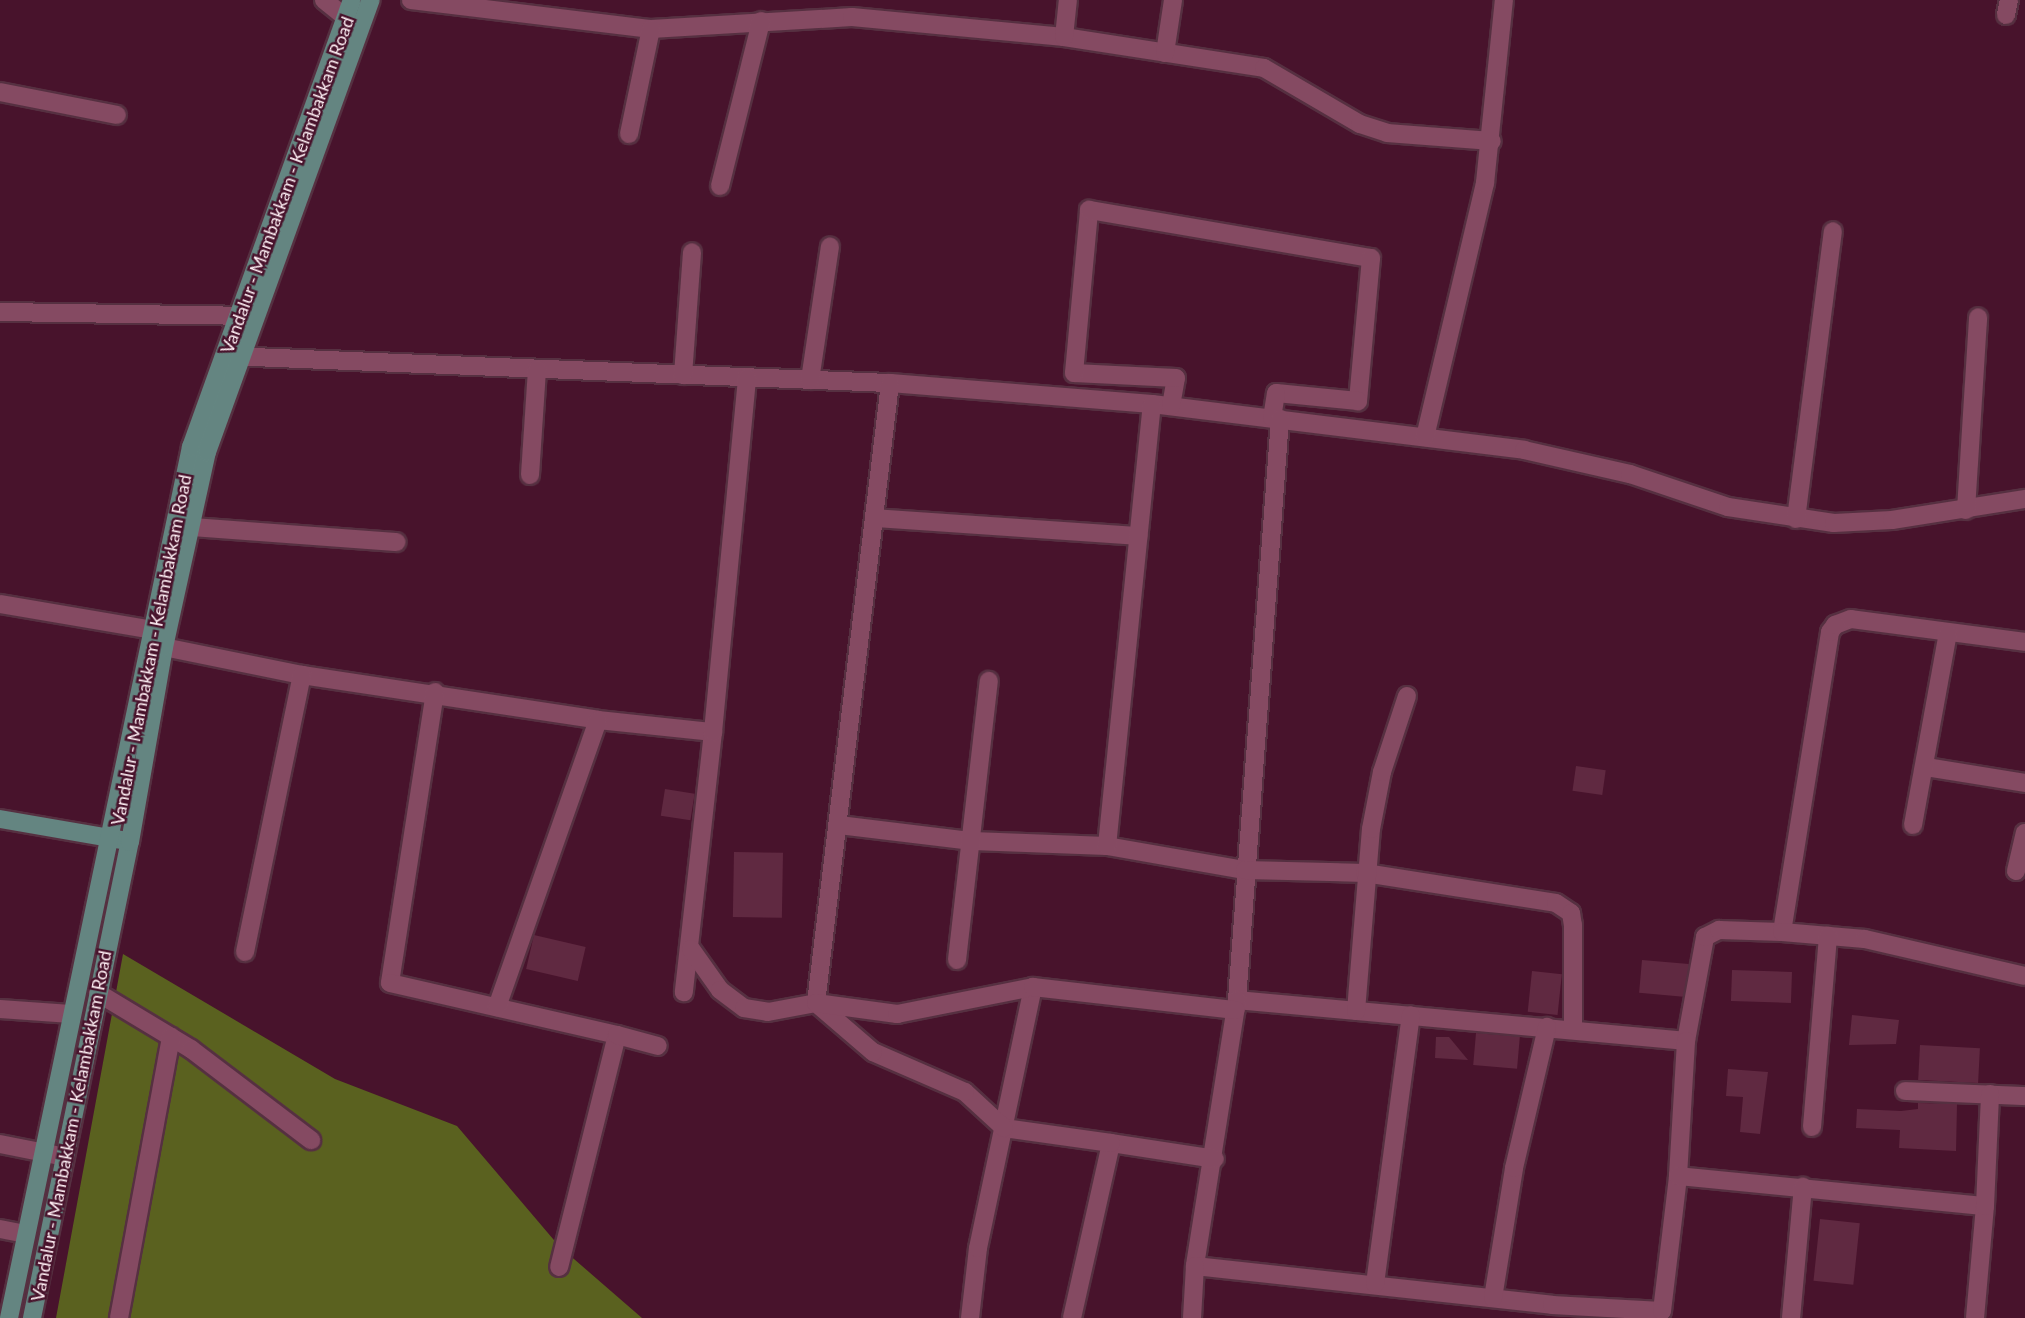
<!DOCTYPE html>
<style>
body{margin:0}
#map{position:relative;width:2025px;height:1318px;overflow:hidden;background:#48132c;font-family:Lato,sans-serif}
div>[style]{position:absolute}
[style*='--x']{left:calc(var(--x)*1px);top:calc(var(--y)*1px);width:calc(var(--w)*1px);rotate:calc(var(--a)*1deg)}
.forest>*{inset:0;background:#5a611f}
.building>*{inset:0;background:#602941;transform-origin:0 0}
.roads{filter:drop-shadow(2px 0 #563041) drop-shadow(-2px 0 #563041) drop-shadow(0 2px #563041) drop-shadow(0 -2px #563041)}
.minor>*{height:18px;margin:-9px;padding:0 9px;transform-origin:9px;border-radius:9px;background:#854a62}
.major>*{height:18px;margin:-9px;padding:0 9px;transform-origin:9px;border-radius:9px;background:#648581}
span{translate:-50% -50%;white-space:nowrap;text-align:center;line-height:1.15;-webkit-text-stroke:5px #48132c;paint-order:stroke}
.street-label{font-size:18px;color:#fff0f5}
</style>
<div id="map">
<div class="forest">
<i style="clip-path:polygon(123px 954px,335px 1079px,457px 1126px,559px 1246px,642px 1318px,56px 1318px)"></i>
</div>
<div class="building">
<i style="left:1576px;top:766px;width:30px;height:25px;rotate:8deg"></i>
<i style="left:665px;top:789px;width:30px;height:27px;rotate:9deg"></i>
<i style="left:734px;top:852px;width:49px;height:65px;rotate:1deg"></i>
<i style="left:534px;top:935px;width:53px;height:35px;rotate:13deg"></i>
<i style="left:1642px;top:960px;width:47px;height:33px;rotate:5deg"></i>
<i style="left:1532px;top:971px;width:30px;height:41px;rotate:6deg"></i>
<i style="left:1792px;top:972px;width:31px;height:60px;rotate:92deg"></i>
<i style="clip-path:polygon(1852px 1015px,1899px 1020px,1896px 1044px,1849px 1045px)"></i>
<i style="left:1476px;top:1033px;width:44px;height:32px;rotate:5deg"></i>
<i style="clip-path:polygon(1436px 1037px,1449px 1037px,1468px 1060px,1435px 1058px)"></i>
<i style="left:1920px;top:1045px;width:60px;height:35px;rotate:3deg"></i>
<i style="clip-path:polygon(1728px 1069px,1768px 1072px,1760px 1134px,1740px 1132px,1743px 1097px,1726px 1096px)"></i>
<i style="clip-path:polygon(1918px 1103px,1957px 1104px,1956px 1151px,1899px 1148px,1900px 1130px,1856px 1128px,1857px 1109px,1901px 1111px,1918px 1109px)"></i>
<i style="left:1820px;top:1219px;width:40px;height:62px;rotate:6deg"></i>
</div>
<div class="roads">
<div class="minor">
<i style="--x:324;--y:0;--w:28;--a:39"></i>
<i style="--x:411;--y:0;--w:242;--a:6.9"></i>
<i style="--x:651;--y:29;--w:201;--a:-3.4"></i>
<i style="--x:852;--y:17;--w:213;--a:5.4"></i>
<i style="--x:1064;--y:37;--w:202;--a:8.8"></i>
<i style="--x:1264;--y:68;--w:111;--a:30.3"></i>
<i style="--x:1360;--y:124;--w:28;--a:18"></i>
<i style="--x:1387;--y:133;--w:105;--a:4.4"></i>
<i style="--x:2006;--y:15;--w:15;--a:-79"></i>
<i style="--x:1064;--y:37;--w:37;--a:-84"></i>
<i style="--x:1165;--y:53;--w:54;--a:-81.4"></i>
<i style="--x:0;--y:92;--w:119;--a:11.1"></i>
<i style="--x:629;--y:134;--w:107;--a:-78.2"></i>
<i style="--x:720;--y:186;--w:170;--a:-76"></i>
<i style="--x:0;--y:312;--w:253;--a:0.9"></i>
<i style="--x:228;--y:356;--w:663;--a:2.34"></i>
<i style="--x:890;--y:383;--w:263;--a:4.6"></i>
<i style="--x:1152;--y:404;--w:375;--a:7"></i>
<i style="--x:1524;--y:450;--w:109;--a:12.8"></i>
<i style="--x:1630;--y:474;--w:103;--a:18.6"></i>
<i style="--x:1728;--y:507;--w:107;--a:8.6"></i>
<i style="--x:1834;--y:523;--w:58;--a:-3"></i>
<i style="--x:1892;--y:520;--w:135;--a:-9"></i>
<i style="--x:683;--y:375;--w:123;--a:-85.8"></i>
<i style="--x:810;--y:380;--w:135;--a:-81.5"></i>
<i style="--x:1171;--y:406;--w:28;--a:-80"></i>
<i style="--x:1176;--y:378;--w:102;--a:-177.2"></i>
<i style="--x:1074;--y:373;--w:164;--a:-84.7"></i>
<i style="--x:1089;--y:210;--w:286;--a:9.7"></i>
<i style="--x:1371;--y:258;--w:144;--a:95.2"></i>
<i style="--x:1358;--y:401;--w:82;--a:-174.4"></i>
<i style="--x:1276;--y:393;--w:25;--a:99"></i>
<i style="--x:1280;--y:419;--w:583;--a:94.23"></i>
<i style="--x:1237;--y:1000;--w:451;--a:5.2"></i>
<i style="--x:1686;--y:1041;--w:106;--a:-79.6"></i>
<i style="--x:1705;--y:937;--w:16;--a:-27"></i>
<i style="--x:1719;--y:930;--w:63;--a:1.8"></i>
<i style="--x:1782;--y:932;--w:304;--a:-80.9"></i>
<i style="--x:1830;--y:632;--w:9;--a:-54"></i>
<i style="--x:1835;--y:625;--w:17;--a:-21"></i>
<i style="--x:1851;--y:619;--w:176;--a:7.5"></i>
<i style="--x:1425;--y:437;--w:261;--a:-76.7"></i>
<i style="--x:1485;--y:183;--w:184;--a:-84.1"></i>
<i style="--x:530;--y:475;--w:106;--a:-86.2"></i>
<i style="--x:1966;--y:510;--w:193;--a:-86.4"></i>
<i style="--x:874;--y:518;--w:265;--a:3.9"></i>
<i style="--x:1796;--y:519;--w:290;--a:-82.7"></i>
<i style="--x:191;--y:527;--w:206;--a:4.2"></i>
<i style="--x:0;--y:604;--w:156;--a:9.6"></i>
<i style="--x:164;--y:647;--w:141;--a:11.5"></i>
<i style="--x:302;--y:675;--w:299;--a:8.6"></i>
<i style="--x:598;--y:720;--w:116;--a:6"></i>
<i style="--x:713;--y:732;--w:262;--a:96.4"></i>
<i style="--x:435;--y:692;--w:294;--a:98.8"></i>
<i style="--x:390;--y:983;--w:233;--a:12.9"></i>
<i style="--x:617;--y:1035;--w:239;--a:104"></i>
<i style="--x:713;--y:732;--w:356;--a:-84.5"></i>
<i style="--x:1926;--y:767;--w:100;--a:9.2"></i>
<i style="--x:839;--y:825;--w:134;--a:6.9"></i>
<i style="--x:972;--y:841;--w:135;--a:2.1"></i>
<i style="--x:1107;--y:846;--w:140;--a:9.9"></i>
<i style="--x:1245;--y:870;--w:120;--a:1.4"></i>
<i style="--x:1365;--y:873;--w:193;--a:8.9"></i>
<i style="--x:1556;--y:903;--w:18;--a:34"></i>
<i style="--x:1571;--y:913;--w:12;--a:81"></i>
<i style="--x:1573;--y:925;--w:104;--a:90"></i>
<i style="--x:1913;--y:825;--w:195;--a:-79.7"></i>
<i style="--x:1107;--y:846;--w:444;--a:-84.2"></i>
<i style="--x:2016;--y:871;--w:39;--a:-77"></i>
<i style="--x:1782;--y:932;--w:83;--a:4.8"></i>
<i style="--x:1865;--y:939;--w:164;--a:13"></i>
<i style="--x:691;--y:949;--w:50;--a:54.7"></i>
<i style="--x:720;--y:990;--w:30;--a:37"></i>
<i style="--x:744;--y:1008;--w:24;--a:9"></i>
<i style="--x:768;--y:1012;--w:49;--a:-10.6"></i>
<i style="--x:816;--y:1003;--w:624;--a:-83.19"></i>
<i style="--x:245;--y:952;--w:283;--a:-78.4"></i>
<i style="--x:957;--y:960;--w:281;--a:-83.5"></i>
<i style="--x:98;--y:993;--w:109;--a:31.1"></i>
<i style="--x:191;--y:1049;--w:151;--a:37.2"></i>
<i style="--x:1237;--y:1000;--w:269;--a:99"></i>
<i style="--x:1195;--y:1266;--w:359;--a:6.2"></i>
<i style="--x:1552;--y:1305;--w:110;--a:3.1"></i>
<i style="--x:1662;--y:1311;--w:136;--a:-83.2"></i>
<i style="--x:1678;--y:1176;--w:135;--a:-86.6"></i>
<i style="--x:497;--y:1007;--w:304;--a:-70.6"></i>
<i style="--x:0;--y:1009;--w:71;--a:4"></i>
<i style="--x:1356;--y:1011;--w:183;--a:-85.3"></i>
<i style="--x:1371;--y:829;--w:58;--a:-79.1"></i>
<i style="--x:1382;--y:772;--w:80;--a:-71.8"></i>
<i style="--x:617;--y:1035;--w:42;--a:15"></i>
<i style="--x:1905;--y:1091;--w:120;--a:2.4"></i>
<i style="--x:1812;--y:1127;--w:192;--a:-85.2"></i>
<i style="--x:1111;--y:1143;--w:105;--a:8.7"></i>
<i style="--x:0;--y:1144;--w:66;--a:11.3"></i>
<i style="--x:1678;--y:1176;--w:308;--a:5.6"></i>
<i style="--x:1985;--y:1206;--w:112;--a:95.1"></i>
<i style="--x:1985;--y:1206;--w:112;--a:-87.4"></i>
<i style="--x:0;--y:1229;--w:26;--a:11"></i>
<i style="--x:1375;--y:1284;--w:271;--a:-82.4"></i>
<i style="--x:1493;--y:1298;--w:132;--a:-80.8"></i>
<i style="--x:1514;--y:1168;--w:145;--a:-76.8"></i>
<i style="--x:119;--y:1318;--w:286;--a:-79.5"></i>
<i style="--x:970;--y:1318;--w:70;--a:-83.5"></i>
<i style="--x:978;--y:1248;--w:267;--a:-78.1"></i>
<i style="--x:1072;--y:1318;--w:179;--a:-77.4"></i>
<i style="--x:1111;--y:1143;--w:108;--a:-172"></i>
<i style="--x:1004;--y:1128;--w:53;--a:-137.3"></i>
<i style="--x:965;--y:1092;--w:100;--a:-156.5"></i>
<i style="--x:873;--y:1052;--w:75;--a:-139.3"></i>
<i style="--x:816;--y:1003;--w:82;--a:7.7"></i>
<i style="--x:897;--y:1014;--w:139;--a:-11.2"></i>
<i style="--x:1033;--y:987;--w:204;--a:6.5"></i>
<i style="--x:1192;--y:1318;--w:52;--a:-86.7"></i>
<i style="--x:1791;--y:1318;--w:132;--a:-84.8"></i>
</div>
<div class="major">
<i style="--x:0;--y:819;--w:124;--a:9.8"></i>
<i style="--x:9;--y:1318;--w:890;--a:-78.2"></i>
<i style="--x:191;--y:447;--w:475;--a:-70.2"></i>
<i style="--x:32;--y:1318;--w:486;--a:-78.4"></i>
<i style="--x:130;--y:842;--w:198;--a:-80.1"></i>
<i style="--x:164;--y:647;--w:200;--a:-77.6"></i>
<i style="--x:207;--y:452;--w:481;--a:-70.1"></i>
</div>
</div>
<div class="street-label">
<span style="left:287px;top:185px;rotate:-70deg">Vandalur - Mambakkam - Kelambakkam Road</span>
<span style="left:151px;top:650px;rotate:-79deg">Vandalur - Mambakkam - Kelambakkam Road</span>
<span style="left:71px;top:1126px;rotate:-79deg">Vandalur - Mambakkam - Kelambakkam Road</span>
</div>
</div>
